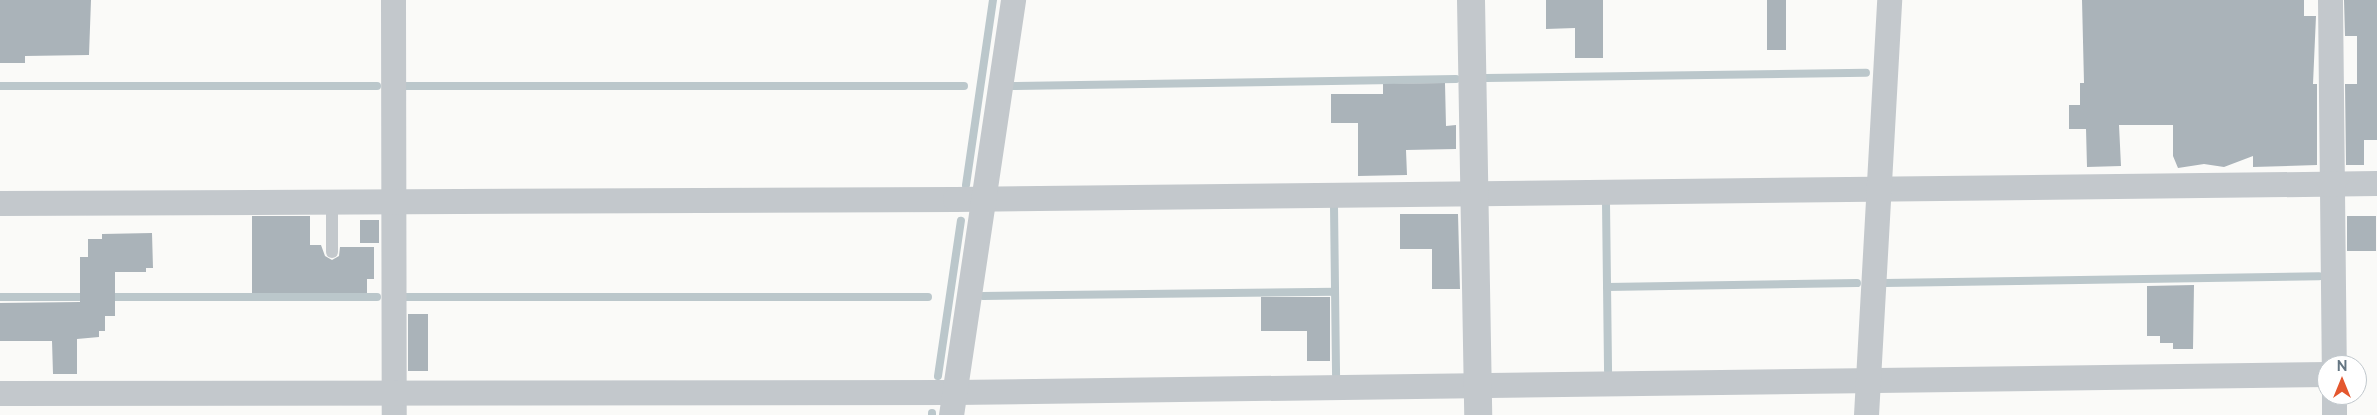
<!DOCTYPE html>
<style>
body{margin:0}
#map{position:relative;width:2377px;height:415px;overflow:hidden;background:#fafaf8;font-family:Raleway,sans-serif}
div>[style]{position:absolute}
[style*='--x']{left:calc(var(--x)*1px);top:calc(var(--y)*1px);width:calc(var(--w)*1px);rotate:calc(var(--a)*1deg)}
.stream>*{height:8px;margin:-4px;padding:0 4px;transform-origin:4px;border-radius:4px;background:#bbc7cb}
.building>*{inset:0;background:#aab3b9;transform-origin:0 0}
.service>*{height:12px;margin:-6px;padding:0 6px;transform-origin:6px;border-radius:6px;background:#c3c8cc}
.minor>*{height:25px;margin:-12.5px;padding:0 12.5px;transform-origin:12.5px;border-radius:12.5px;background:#c3c8cc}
.tertiary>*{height:28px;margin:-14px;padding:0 14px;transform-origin:14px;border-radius:14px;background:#c3c8cc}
span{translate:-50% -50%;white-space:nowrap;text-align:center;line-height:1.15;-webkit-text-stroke:5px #fff;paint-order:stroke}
.north{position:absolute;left:2317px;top:355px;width:50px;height:50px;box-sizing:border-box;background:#fff;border:1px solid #c1c8cd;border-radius:50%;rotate:0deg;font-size:14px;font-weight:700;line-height:20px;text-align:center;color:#657683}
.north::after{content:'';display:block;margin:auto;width:18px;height:22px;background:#e4572e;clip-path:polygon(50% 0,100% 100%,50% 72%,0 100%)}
</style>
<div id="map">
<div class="stream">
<i style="--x:1486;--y:78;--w:380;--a:-0.8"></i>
<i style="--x:0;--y:86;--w:377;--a:0"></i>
<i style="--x:405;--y:86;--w:559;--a:0"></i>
<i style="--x:1012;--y:86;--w:444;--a:-0.9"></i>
<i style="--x:966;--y:185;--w:187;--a:-81.7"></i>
<i style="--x:1606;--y:203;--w:168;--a:89.3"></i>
<i style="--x:1334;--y:206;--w:169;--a:89.3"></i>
<i style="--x:1885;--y:283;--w:434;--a:-0.9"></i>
<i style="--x:1607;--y:287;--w:250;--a:-0.9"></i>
<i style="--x:983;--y:296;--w:352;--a:-0.7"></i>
<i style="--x:0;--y:297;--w:90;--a:0"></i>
<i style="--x:104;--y:297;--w:273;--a:0"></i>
<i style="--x:406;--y:297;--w:522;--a:0"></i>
<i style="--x:938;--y:376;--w:157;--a:-81.6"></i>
<i style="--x:932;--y:415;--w:2;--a:-90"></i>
</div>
<div class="building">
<i style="clip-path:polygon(0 0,91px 0,89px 55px,25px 56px,25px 63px,0 63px)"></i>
<i style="clip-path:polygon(1546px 0,1603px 0,1603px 58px,1575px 58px,1575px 28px,1546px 29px)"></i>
<i style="left:1767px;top:0;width:19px;height:50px"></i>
<i style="clip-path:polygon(2082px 0,2304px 0,2304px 16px,2316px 16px,2313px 84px,2317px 84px,2317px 165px,2253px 167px,2253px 156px,2224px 167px,2204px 164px,2178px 168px,2173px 156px,2173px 125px,2119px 125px,2121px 166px,2087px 167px,2086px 129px,2069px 129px,2069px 105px,2080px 105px,2080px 83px,2084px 83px)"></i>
<i style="clip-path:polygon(2344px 0,2377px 0,2377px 140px,2364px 140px,2364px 165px,2346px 165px,2345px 84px,2357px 84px,2357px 36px,2345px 36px)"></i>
<i style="clip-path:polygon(1445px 83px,1446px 126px,1456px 125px,1456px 149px,1406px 150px,1407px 175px,1358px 176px,1358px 123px,1331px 123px,1331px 94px,1383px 94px,1383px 84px)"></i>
<i style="clip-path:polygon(1400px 214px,1458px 214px,1460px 289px,1432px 289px,1432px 249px,1400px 249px)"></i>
<i style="clip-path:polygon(252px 216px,310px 216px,310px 245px,321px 245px,325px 256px,332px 260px,339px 256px,340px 247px,374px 247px,374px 279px,367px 279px,367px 293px,252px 293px)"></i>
<i style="left:2347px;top:216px;width:29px;height:35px"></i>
<i style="left:360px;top:220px;width:19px;height:23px"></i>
<i style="clip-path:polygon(152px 233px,153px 268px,146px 268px,146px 272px,115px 272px,115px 316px,105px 316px,105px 331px,99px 331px,99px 337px,77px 339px,77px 374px,53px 374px,52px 341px,0 341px,0 303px,80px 302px,80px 257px,88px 257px,88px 239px,102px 239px,102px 234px)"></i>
<i style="clip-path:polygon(2194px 285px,2193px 349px,2173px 349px,2173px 343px,2160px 343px,2160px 336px,2147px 336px,2147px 286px)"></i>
<i style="clip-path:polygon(1261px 297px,1330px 297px,1330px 361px,1307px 361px,1307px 331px,1261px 331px)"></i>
<i style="left:408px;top:314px;width:20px;height:57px"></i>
</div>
<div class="service">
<i style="--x:332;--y:201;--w:51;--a:90"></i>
</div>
<div class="minor">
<i style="--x:393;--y:0;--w:415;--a:89.9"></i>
<i style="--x:2330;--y:0;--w:365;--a:89.4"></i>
<i style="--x:0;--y:203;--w:955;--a:-0.24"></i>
<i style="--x:955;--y:199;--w:1422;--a:-0.64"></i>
<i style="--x:0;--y:393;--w:955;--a:-0.06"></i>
<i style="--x:955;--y:392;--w:1372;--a:-0.75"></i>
<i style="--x:951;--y:415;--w:420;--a:-81.5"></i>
<i style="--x:1866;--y:415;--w:416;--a:-86.8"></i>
<i style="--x:2334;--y:415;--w:20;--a:-90"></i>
</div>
<div class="tertiary">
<i style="--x:1471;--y:0;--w:415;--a:89"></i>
</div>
<div class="north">N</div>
</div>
